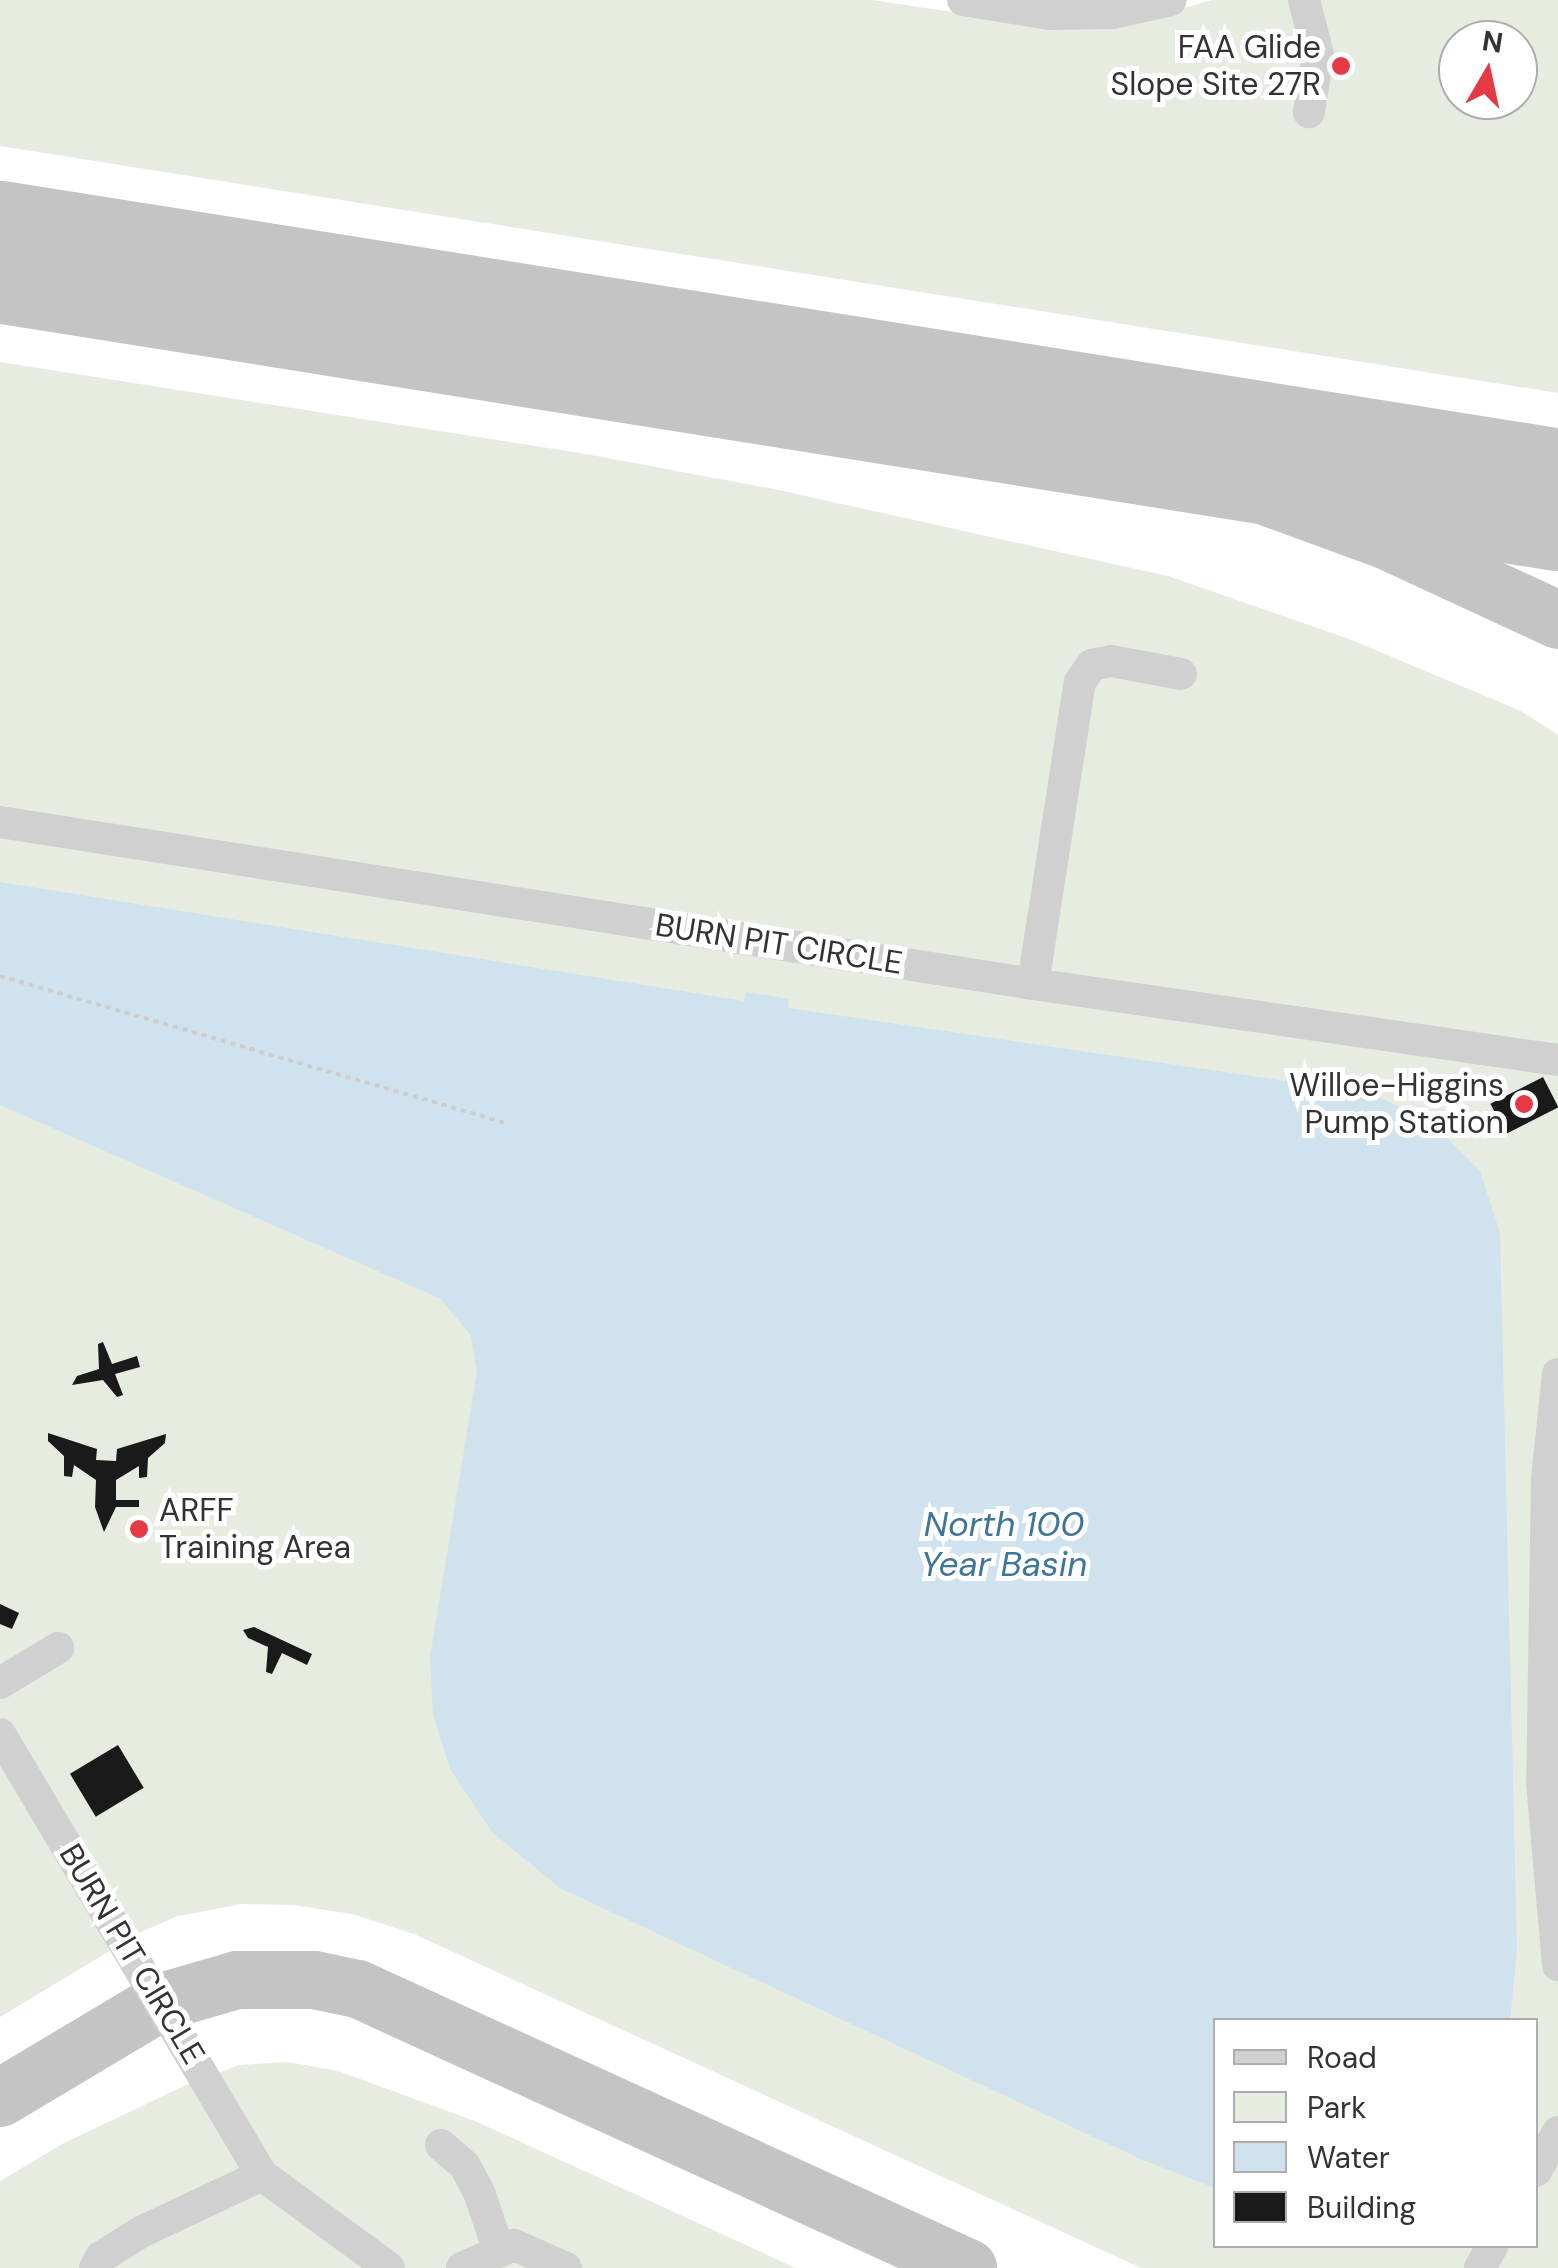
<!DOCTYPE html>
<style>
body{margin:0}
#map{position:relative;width:1558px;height:2268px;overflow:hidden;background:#fff;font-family:"DM Sans",sans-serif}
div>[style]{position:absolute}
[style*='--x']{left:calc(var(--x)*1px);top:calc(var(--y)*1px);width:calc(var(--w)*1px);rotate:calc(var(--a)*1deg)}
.green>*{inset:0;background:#e6ecdf}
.water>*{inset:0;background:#cfe2ee}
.taxiway>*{height:58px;margin:-29px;padding:0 29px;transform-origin:29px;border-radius:29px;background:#c4c4c4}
.runway>*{height:142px;margin:-71px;padding:0 71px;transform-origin:71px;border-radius:71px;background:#c4c4c4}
.building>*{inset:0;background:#1a1a1a;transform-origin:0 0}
.path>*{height:4px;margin-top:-2px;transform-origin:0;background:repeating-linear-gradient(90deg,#cdcdcd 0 5px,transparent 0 10px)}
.minor>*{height:32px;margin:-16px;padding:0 16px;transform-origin:16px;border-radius:16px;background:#d0d0d0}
.dots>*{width:28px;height:28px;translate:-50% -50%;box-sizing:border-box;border:5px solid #fff;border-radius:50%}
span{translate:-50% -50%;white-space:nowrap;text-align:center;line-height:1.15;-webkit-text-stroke:10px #fff;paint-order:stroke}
.poi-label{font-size:32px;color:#333}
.right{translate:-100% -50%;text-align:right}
.left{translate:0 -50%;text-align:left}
.street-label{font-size:32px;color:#333}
.water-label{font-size:35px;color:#3f7597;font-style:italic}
.legend{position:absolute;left:1213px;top:2018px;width:325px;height:230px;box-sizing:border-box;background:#fff;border:2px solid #adadad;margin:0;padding:12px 18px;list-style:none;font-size:30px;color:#333}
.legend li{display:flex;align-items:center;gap:20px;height:50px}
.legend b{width:50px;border:2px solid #adadad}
.north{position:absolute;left:1438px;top:20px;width:100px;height:100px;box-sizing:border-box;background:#fff;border:2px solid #adadad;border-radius:50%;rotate:9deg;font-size:28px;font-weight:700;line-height:40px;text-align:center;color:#333}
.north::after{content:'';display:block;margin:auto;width:35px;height:45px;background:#e63946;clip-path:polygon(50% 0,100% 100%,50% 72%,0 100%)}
</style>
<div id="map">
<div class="green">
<i style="clip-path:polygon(evenodd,0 0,872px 0,1058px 28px,1121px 26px,1212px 0,1558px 0,1558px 393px,0 146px,0 0,1458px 40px,1518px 40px,1518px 100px,1458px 100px,1458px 40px)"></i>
<i style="clip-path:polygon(evenodd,0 362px,586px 454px,774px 489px,1168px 576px,1349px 639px,1521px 711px,1558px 735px,1558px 2268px,1141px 2268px,414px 1934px,352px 1914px,294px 1905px,242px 1904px,178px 1916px,143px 1931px,0 2017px,0 362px,1216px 2020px,1536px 2020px,1536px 2246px,1216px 2246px,1216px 2020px)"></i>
<i style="clip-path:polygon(288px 2062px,338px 2071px,475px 2121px,796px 2268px,0 2268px,0 2181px,64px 2143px,182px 2087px,239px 2065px)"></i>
</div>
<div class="water">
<i style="clip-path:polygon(0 882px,744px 1001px,746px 992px,789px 999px,788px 1008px,1374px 1094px,1437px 1128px,1480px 1171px,1500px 1233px,1517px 1951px,1510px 2020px,1216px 2020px,1215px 2188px,1143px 2160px,560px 1888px,492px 1832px,450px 1769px,433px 1715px,430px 1657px,477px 1372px,471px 1336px,441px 1299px,0 1105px)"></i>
</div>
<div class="taxiway">
<i style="--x:954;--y:403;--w:310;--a:16.5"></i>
<i style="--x:1251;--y:491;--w:140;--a:20"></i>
<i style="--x:1383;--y:539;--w:193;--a:24.8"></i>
<i style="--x:0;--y:2098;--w:187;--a:-30.8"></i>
<i style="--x:161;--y:2002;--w:79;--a:-16.1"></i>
<i style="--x:237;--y:1980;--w:77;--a:0"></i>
<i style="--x:314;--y:1980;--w:45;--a:11.6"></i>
<i style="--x:358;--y:1989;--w:671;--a:24.58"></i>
</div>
<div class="runway">
<i style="--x:0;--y:252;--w:1578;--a:9.04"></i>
</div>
<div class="building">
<i style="left:1332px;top:57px;width:19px;height:15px;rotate:9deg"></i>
<i style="left:1543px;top:1077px;width:34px;height:59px;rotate:63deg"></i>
<i style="clip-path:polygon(103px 1342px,112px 1364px,137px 1356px,140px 1367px,115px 1374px,123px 1395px,117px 1397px,103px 1380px,72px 1385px,77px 1376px,99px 1369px,98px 1344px)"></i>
<i style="clip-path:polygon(48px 1433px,97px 1449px,96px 1460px,116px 1461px,117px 1449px,166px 1434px,165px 1443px,148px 1458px,147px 1477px,139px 1478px,139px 1466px,116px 1480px,116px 1500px,139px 1500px,139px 1507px,116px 1507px,104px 1532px,95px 1507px,96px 1480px,74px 1465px,72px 1477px,64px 1476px,64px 1456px,48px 1441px)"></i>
<i style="clip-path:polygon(0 1604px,19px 1613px,12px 1629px,0 1624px)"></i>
<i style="clip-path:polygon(254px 1627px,312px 1654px,307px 1665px,282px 1653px,272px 1674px,266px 1672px,268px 1647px,248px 1638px,243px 1630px)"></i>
<i style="left:118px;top:1745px;width:50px;height:56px;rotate:59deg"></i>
</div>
<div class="path">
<i style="--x:0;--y:976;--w:530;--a:16.21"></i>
</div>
<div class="minor">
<i style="--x:963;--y:0;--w:88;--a:9.1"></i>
<i style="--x:1050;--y:14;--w:62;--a:-0.9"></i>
<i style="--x:1112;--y:13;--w:60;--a:-12.4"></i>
<i style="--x:1304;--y:0;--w:57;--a:75.7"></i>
<i style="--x:1318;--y:55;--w:58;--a:99"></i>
<i style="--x:0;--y:822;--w:1046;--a:8.91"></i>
<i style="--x:1033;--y:984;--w:530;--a:8.24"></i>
<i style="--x:1033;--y:984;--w:306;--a:-81.2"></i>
<i style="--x:1080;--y:682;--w:21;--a:-55"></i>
<i style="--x:1092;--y:665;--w:19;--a:-12"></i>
<i style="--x:1111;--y:661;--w:71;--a:10.5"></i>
<i style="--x:1558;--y:1374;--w:106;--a:96"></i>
<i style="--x:1547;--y:1479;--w:303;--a:90.9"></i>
<i style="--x:1542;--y:1782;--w:184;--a:85"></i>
<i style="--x:0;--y:1683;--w:68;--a:-31.1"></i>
<i style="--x:0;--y:1734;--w:513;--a:59.29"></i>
<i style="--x:262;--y:2175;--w:157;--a:36.2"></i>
<i style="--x:441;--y:2145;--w:32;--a:41"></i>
<i style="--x:465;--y:2166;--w:30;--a:62"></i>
<i style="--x:479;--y:2192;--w:62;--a:71.3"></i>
<i style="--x:1536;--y:2171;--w:45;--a:-60.6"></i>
<i style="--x:95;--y:2268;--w:13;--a:-61"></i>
<i style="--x:101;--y:2257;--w:47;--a:-32"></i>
<i style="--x:141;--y:2232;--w:134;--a:-25.2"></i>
<i style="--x:462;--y:2268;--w:57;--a:-23.9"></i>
<i style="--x:514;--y:2245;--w:57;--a:23.9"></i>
<i style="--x:1480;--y:2268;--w:25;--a:-61"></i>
</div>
<div class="dots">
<i style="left:1341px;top:66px;background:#e63946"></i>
<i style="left:1524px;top:1104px;background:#e63946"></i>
<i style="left:139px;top:1529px;background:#e63946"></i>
</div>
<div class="poi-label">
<span class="right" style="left:1321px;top:66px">FAA Glide<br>Slope Site 27R</span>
<span class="right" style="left:1504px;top:1104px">Willoe-Higgins<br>Pump Station</span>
<span class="left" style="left:159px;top:1529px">ARFF<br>Training Area</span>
</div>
<div class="street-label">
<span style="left:779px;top:944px;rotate:9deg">BURN PIT CIRCLE</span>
<span style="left:132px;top:1954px;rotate:59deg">BURN PIT CIRCLE</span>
</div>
<div class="water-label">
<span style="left:1004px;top:1544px">North 100<br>Year Basin</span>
</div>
<ul class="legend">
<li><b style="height:12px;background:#d0d0d0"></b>Road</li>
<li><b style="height:28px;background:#e6ecdf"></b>Park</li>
<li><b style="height:28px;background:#cfe2ee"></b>Water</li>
<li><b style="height:28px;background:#1a1a1a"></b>Building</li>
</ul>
<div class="north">N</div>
</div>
